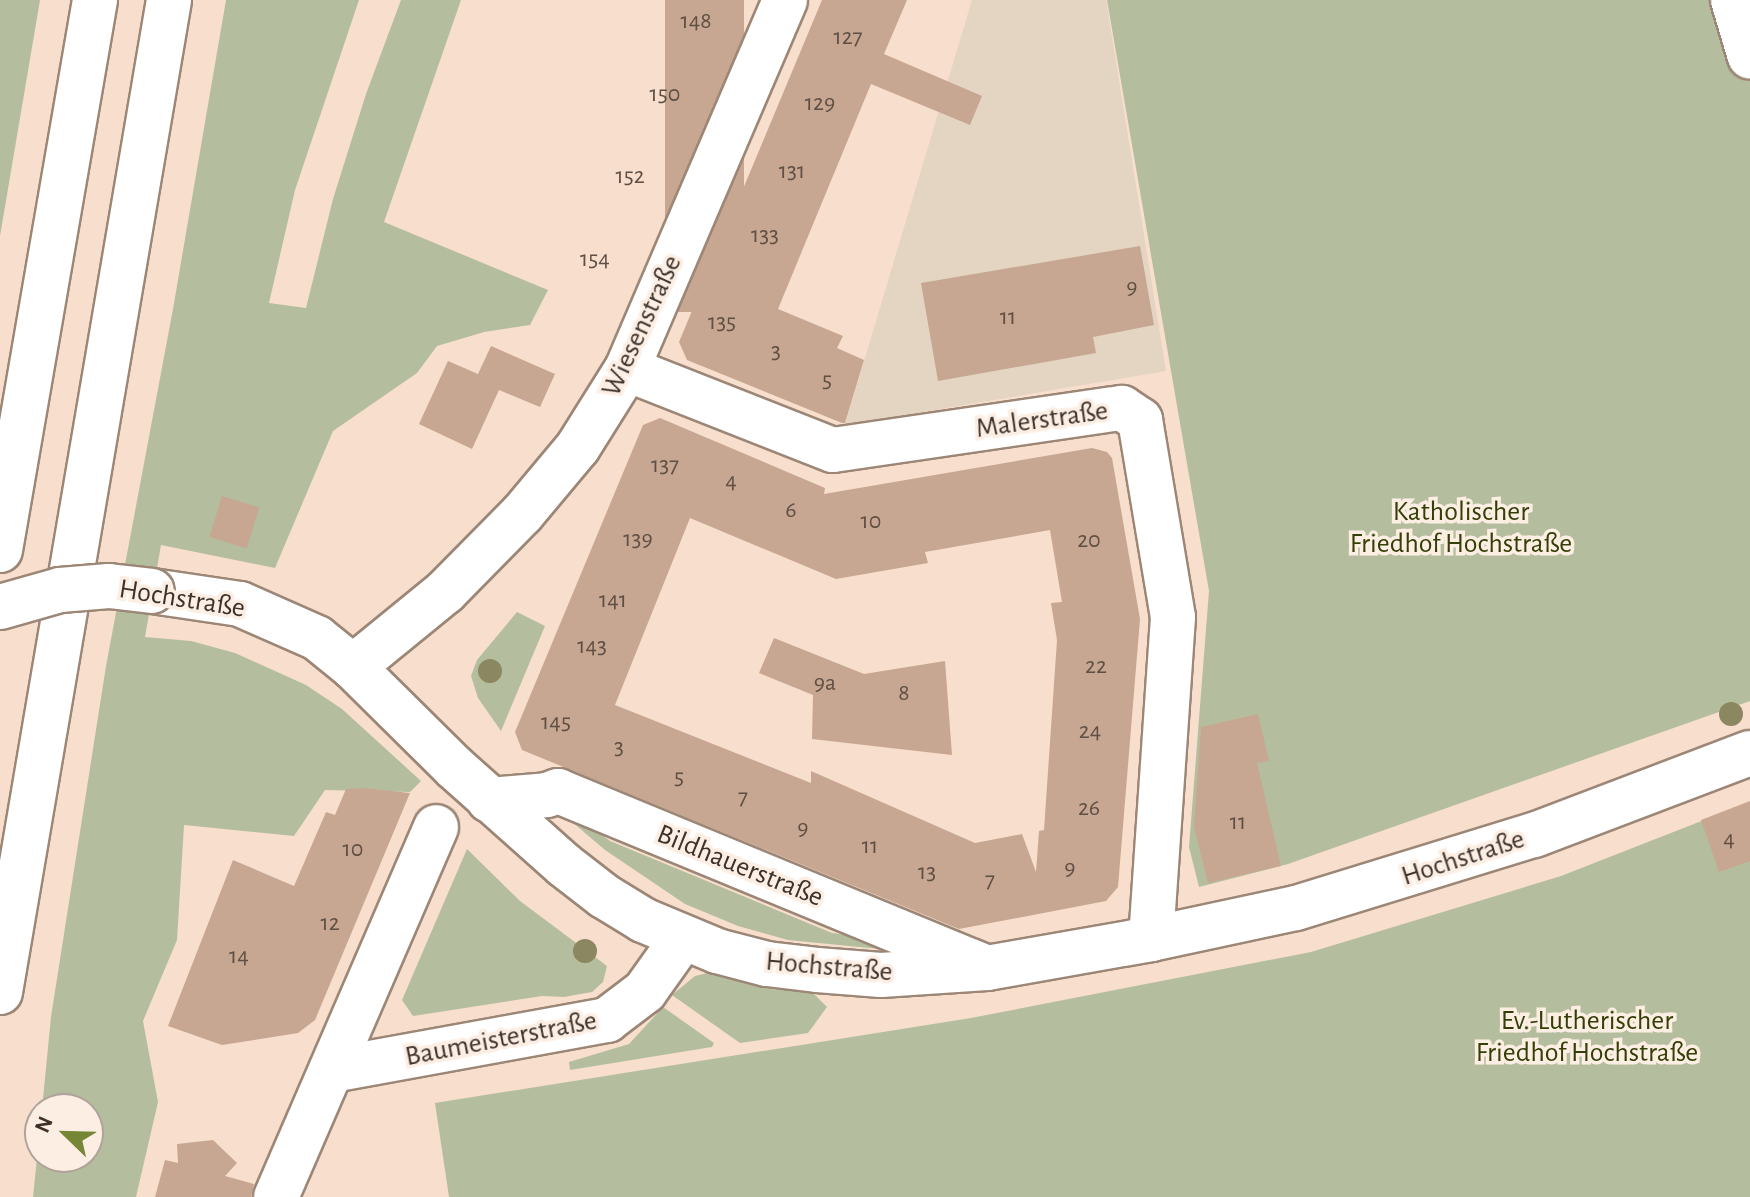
<!DOCTYPE html>
<meta charset="utf-8">
<style>
body{margin:0}
#map{position:relative;width:1750px;height:1197px;overflow:hidden;background:#f7decd;font-family:"Alegreya Sans",sans-serif}
div>[style]{position:absolute}
[style*='--x']{left:calc(var(--x)*1px);top:calc(var(--y)*1px);width:calc(var(--w)*1px);rotate:calc(var(--a)*1deg)}
.education>*{inset:0;background:#e4d4c2}
.green>*{inset:0;background:#b4be9e}
.building>*{inset:0;background:#c7a791;transform-origin:0 0}
.roads{filter:drop-shadow(2px 0 #9c8676) drop-shadow(-2px 0 #9c8676) drop-shadow(0 2px #9c8676) drop-shadow(0 -2px #9c8676)}
.minor>*{height:44px;margin:-22px;padding:0 22px;transform-origin:22px;border-radius:22px;background:#fff}
.major>*{height:44px;margin:-22px;padding:0 22px;transform-origin:22px;border-radius:22px;background:#fff}
.highway>*{height:44px;margin:-22px;padding:0 22px;transform-origin:22px;border-radius:22px;background:#fff}
.bridges{filter:drop-shadow(2px 0 #9c8676) drop-shadow(-2px 0 #9c8676) drop-shadow(0 2px #9c8676) drop-shadow(0 -2px #9c8676)}
.major-bridge>*{height:44px;margin:-22px;padding:0 22px;transform-origin:22px;border-radius:22px;background:#fff}
.trees>*{width:24px;height:24px;margin:-12px;border-radius:50%;background:#8b8760}
span{translate:-50% -50%;white-space:nowrap;text-align:center;line-height:1.15;-webkit-text-stroke:7px #fdeee3;paint-order:stroke}
.number-label{font-size:24px;color:#5f4f44}
.number-label span{-webkit-text-stroke-width:0}
.street-label{font-size:28px;color:#3c322b}
.park-label{font-size:28px;color:#333f06}
.north{position:absolute;left:24px;top:1093px;width:80px;height:80px;box-sizing:border-box;background:#fdeee3;border:2px solid #b0a399;border-radius:50%;rotate:293deg;font-size:22px;font-weight:700;line-height:32px;text-align:center;color:#3c322b}
.north::after{content:'';display:block;margin:auto;width:28px;height:36px;background:#758636;clip-path:polygon(50% 0,100% 100%,50% 72%,0 100%)}
</style>
<div id="map">
<div class="education">
<i style="clip-path:polygon(972px 0,1106px 0,1166px 371px,845px 425px)"></i>
</div>
<div class="green">
<i style="clip-path:polygon(0 0,40px 0,0 236px)"></i>
<i style="clip-path:polygon(226px 0,359px 0,295px 190px,269px 303px,306px 308px,333px 199px,366px 94px,401px 0,461px 0,384px 222px,548px 290px,530px 325px,484px 332px,437px 346px,417px 373px,333px 431px,275px 568px,161px 545px,145px 637px,191px 641px,235px 653px,306px 685px,342px 709px,421px 781px,410px 792px,325px 790px,294px 836px,184px 825px,177px 940px,143px 1021px,158px 1102px,136px 1197px,33px 1197px,40px 1128px,40px 1157px,88px 1157px,88px 1109px,42px 1109px,51px 1017px,106px 666px,173px 309px)"></i>
<i style="clip-path:polygon(1107px 0,1750px 0,1750px 701px,1288px 864px,1199px 887px,1189px 847px,1209px 591px)"></i>
<i style="clip-path:polygon(517px 612px,545px 626px,501px 731px,478px 698px,471px 676px,477px 660px)"></i>
<i style="clip-path:polygon(1750px 802px,1750px 1197px,449px 1197px,435px 1103px,971px 1018px,1311px 952px,1561px 876px)"></i>
<i style="clip-path:polygon(569px 811px,610px 841px,832px 933px,883px 940px,890px 950px,788px 940px,738px 926px,685px 904px,605px 850px,564px 815px)"></i>
<i style="clip-path:polygon(467px 849px,520px 901px,607px 966px,603px 982px,592px 992px,564px 997px,542px 996px,413px 1016px,402px 1000px)"></i>
<i style="clip-path:polygon(712px 972px,770px 989px,812px 992px,827px 1007px,808px 1033px,740px 1043px,672px 995px,695px 976px)"></i>
<i style="clip-path:polygon(663px 1007px,714px 1043px,712px 1047px,570px 1070px,569px 1062px,629px 1044px)"></i>
</div>
<div class="building">
<i style="left:665px;top:0;width:79px;height:312px"></i>
<i style="clip-path:polygon(822px 0,907px 0,884px 54px,982px 96px,970px 125px,871px 84px,778px 309px,843px 336px,837px 348px,864px 360px,845px 423px,842px 423px,687px 360px,679px 342px)"></i>
<i style="clip-path:polygon(1140px 246px,1154px 325px,1093px 337px,1096px 353px,938px 381px,921px 283px)"></i>
<i style="clip-path:polygon(491px 346px,555px 374px,540px 407px,499px 390px,472px 449px,419px 424px,448px 361px,478px 374px)"></i>
<i style="clip-path:polygon(evenodd,660px 418px,825px 488px,824px 494px,1092px 448px,1107px 452px,1112px 458px,1140px 619px,1118px 887px,1106px 901px,959px 929px,522px 750px,515px 732px,643px 425px,660px 418px,690px 518px,836px 579px,928px 563px,925px 552px,1050px 530px,1062px 602px,1051px 603px,1057px 640px,1044px 830px,1039px 831px,1036px 872px,1022px 834px,975px 843px,811px 771px,811px 783px,615px 705px,690px 518px)"></i>
<i style="left:222px;top:496px;width:39px;height:43px;rotate:17deg"></i>
<i style="clip-path:polygon(774px 638px,864px 674px,945px 661px,952px 755px,812px 739px,813px 695px,759px 673px)"></i>
<i style="clip-path:polygon(1258px 714px,1269px 761px,1257px 763px,1281px 866px,1208px 883px,1194px 827px,1201px 727px)"></i>
<i style="clip-path:polygon(363px 788px,410px 793px,315px 1020px,298px 1033px,222px 1045px,168px 1026px,233px 860px,294px 886px,326px 812px,335px 815px,346px 789px)"></i>
<i style="clip-path:polygon(1750px 801px,1750px 861px,1719px 872px,1701px 820px)"></i>
<i style="clip-path:polygon(213px 1140px,237px 1163px,225px 1176px,254px 1184px,251px 1197px,155px 1197px,165px 1160px,178px 1163px,177px 1144px)"></i>
</div>
<div class="roads">
<div class="minor">
<i style="--x:1733;--y:0;--w:59;--a:73.4"></i>
<i style="--x:627;--y:369;--w:221;--a:21.5"></i>
<i style="--x:833;--y:450;--w:292;--a:-8.3"></i>
<i style="--x:1122;--y:408;--w:22;--a:34"></i>
<i style="--x:1140;--y:420;--w:200;--a:80.5"></i>
<i style="--x:1173;--y:617;--w:323;--a:93.9"></i>
<i style="--x:353;--y:667;--w:119;--a:-39.2"></i>
<i style="--x:445;--y:592;--w:110;--a:-45.4"></i>
<i style="--x:522;--y:514;--w:87;--a:-50.1"></i>
<i style="--x:578;--y:447;--w:92;--a:-57.9"></i>
<i style="--x:627;--y:369;--w:401;--a:-66.8"></i>
<i style="--x:489;--y:800;--w:58;--a:-4.9"></i>
<i style="--x:547;--y:795;--w:12;--a:-20"></i>
<i style="--x:558;--y:791;--w:464;--a:22.4"></i>
<i style="--x:332;--y:1070;--w:280;--a:-10.3"></i>
<i style="--x:607;--y:1020;--w:48;--a:-37.3"></i>
<i style="--x:645;--y:991;--w:64;--a:-54.6"></i>
<i style="--x:276;--y:1197;--w:403;--a:-66.6"></i>
</div>
<div class="major">
<i style="--x:152;--y:591;--w:89;--a:8.4"></i>
<i style="--x:240;--y:604;--w:84;--a:23.8"></i>
<i style="--x:317;--y:638;--w:46;--a:38.9"></i>
<i style="--x:353;--y:667;--w:142;--a:44.7"></i>
<i style="--x:454;--y:767;--w:147;--a:41.7"></i>
<i style="--x:564;--y:865;--w:51;--a:37.8"></i>
<i style="--x:604;--y:896;--w:46;--a:31.6"></i>
<i style="--x:643;--y:920;--w:80;--a:22.7"></i>
<i style="--x:717;--y:951;--w:52;--a:14.6"></i>
<i style="--x:767;--y:964;--w:50;--a:6.8"></i>
<i style="--x:817;--y:970;--w:64;--a:4.5"></i>
<i style="--x:881;--y:975;--w:106;--a:-3.8"></i>
<i style="--x:987;--y:968;--w:167;--a:-10"></i>
<i style="--x:1151;--y:939;--w:148;--a:-12.1"></i>
<i style="--x:1296;--y:908;--w:249;--a:-17.1"></i>
<i style="--x:1534;--y:835;--w:231;--a:-20.8"></i>
</div>
<div class="highway">
<i style="--x:0;--y:550;--w:558;--a:-80.2"></i>
<i style="--x:0;--y:992;--w:1006;--a:-80.33"></i>
</div>
</div>
<div class="bridges">
<div class="major-bridge">
<i style="--x:0;--y:607;--w:62;--a:-15.8"></i>
<i style="--x:60;--y:590;--w:49;--a:-4.7"></i>
<i style="--x:109;--y:586;--w:43;--a:6.6"></i>
</div>
</div>
<div class="trees">
<i style="left:490px;top:671px"></i>
<i style="left:1731px;top:714px"></i>
<i style="left:585px;top:951px"></i>
</div>
<div class="number-label">
<span style="left:696px;top:22px">148</span>
<span style="left:848px;top:38px">127</span>
<span style="left:665px;top:95px">150</span>
<span style="left:820px;top:104px">129</span>
<span style="left:792px;top:172px">131</span>
<span style="left:630px;top:177px">152</span>
<span style="left:765px;top:236px">133</span>
<span style="left:595px;top:260px">154</span>
<span style="left:1132px;top:288px">9</span>
<span style="left:1008px;top:318px">11</span>
<span style="left:722px;top:323px">135</span>
<span style="left:776px;top:352px">3</span>
<span style="left:827px;top:381px">5</span>
<span style="left:665px;top:466px">137</span>
<span style="left:731px;top:482px">4</span>
<span style="left:791px;top:511px">6</span>
<span style="left:871px;top:522px">10</span>
<span style="left:638px;top:540px">139</span>
<span style="left:1089px;top:541px">20</span>
<span style="left:613px;top:601px">141</span>
<span style="left:592px;top:647px">143</span>
<span style="left:1096px;top:667px">22</span>
<span style="left:825px;top:684px">9a</span>
<span style="left:904px;top:694px">8</span>
<span style="left:556px;top:723px">145</span>
<span style="left:1090px;top:732px">24</span>
<span style="left:619px;top:748px">3</span>
<span style="left:679px;top:778px">5</span>
<span style="left:743px;top:798px">7</span>
<span style="left:1089px;top:809px">26</span>
<span style="left:1238px;top:823px">11</span>
<span style="left:803px;top:829px">9</span>
<span style="left:1729px;top:840px">4</span>
<span style="left:870px;top:847px">11</span>
<span style="left:353px;top:850px">10</span>
<span style="left:1070px;top:869px">9</span>
<span style="left:927px;top:873px">13</span>
<span style="left:990px;top:881px">7</span>
<span style="left:330px;top:924px">12</span>
<span style="left:239px;top:957px">14</span>
</div>
<div class="street-label">
<span style="left:642px;top:326px;rotate:-65deg">Wiesenstraße</span>
<span style="left:1042px;top:420px;rotate:-8deg">Malerstraße</span>
<span style="left:182px;top:599px;rotate:9deg">Hochstraße</span>
<span style="left:1463px;top:858px;rotate:-18deg">Hochstraße</span>
<span style="left:740px;top:866px;rotate:22deg">Bildhauerstraße</span>
<span style="left:829px;top:967px;rotate:5deg">Hochstraße</span>
<span style="left:501px;top:1039px;rotate:-11deg">Baumeisterstraße</span>
</div>
<div class="park-label">
<span style="left:1461px;top:528px">Katholischer<br>Friedhof Hochstraße</span>
<span style="left:1587px;top:1037px">Ev.-Lutherischer<br>Friedhof Hochstraße</span>
</div>
<div class="north">N</div>
</div>
